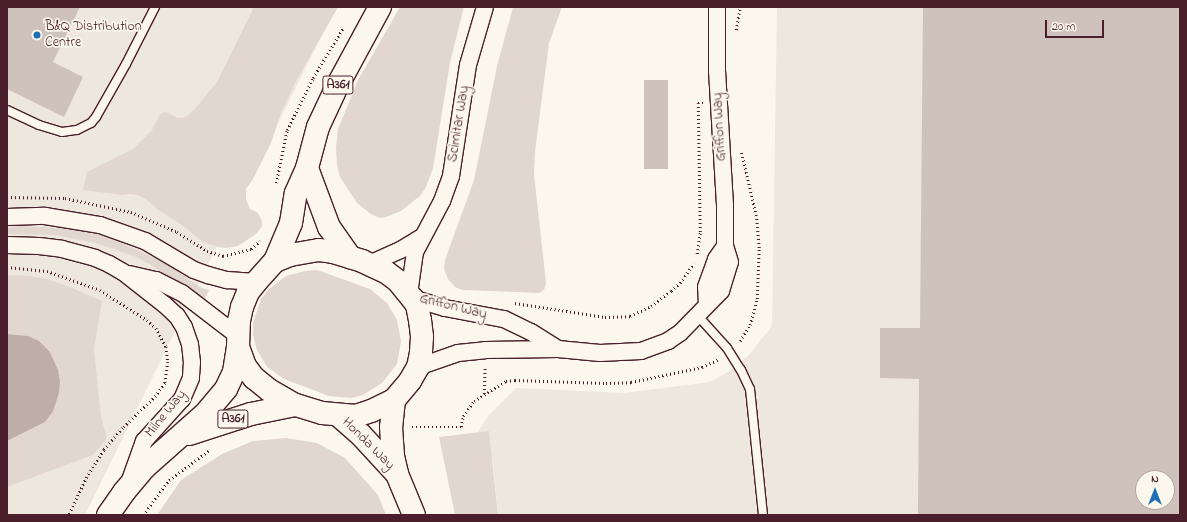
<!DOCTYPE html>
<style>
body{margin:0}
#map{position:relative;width:1187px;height:522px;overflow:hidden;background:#fbf7ec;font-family:"Indie Flower",sans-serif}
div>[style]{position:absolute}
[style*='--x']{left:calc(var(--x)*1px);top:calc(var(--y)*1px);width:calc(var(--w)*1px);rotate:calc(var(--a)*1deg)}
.built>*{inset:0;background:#eee7de}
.green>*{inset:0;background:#e2d7d0}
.water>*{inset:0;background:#bfadaa}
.building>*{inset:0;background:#cfc2bc;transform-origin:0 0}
.path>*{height:2.5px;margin-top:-1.25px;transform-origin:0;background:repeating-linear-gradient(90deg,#4a1f2b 0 1px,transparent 0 4px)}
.roads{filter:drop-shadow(1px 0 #4a1f2b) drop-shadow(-1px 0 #4a1f2b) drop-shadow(0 1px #4a1f2b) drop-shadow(0 -1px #4a1f2b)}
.lane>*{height:8px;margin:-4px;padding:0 4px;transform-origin:4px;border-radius:4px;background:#fbf7ec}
.street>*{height:16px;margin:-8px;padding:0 8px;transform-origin:8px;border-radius:8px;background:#fbf7ec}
.primary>*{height:22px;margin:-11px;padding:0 11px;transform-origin:11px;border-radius:11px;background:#fbf7ec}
.dots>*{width:11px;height:11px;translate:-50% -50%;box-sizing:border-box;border:2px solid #fbf7ec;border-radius:50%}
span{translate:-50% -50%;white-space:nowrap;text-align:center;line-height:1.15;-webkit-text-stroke:3.5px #fbf7ec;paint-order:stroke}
.shield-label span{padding:1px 3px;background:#fbf7ec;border:1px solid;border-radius:3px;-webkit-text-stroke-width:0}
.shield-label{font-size:13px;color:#4a1f2b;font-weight:700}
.poi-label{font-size:14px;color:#4a1f2b}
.left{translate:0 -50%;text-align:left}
.street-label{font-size:14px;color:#4a1f2b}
.frame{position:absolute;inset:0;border:8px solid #4a1f2b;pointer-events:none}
.north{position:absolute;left:1135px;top:470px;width:40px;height:40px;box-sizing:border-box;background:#fbf7ec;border:1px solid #b4a19f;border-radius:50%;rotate:0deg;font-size:11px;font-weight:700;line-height:16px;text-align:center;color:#4a1f2b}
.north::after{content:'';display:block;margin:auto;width:14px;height:18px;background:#1f6fb2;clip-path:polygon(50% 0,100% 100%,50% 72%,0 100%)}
.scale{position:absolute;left:1045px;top:20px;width:59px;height:18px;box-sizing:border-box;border:2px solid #4a1f2b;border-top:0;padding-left:5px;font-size:12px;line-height:14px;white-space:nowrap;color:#4a1f2b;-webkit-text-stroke:3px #fbf7ec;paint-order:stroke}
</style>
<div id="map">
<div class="built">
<i style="clip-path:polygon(7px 7px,336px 7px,245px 189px,85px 515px,7px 515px)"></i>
<i style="clip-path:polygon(evenodd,777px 7px,1180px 7px,1180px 515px,498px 515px,493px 462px,477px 433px,489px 415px,516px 388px,624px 393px,710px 382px,728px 372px,748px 356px,772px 326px,777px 7px,1143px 478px,1167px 478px,1167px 502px,1143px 502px,1143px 478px)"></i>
</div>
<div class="green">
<i style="clip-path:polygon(254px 7px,338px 7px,296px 81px,281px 113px,271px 143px,253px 179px,246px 189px,246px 199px,250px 209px,258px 213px,262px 221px,262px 226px,256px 234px,238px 246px,226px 248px,218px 247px,203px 242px,182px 225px,157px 209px,147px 200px,138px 195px,129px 194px,122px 195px,83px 190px,87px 172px,133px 149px,152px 130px,160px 114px,165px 112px,178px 118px,186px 117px,194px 110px,217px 82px)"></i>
<i style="clip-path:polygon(400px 7px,464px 7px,450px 63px,433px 168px,426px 187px,420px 196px,401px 211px,386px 217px,379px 218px,371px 214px,357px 203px,340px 177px,337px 165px,336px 148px,338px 129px,358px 80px)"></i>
<i style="clip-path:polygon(513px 7px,562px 7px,549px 43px,535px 152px,534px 174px,546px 283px,544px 290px,539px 293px,462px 290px,455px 287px,448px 279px,444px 269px,445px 260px,474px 180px,497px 66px)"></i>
<i style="clip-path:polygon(19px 226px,69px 229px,95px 234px,119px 242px,165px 263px,200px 287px,209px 290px,205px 300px,153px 266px,136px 257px,96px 243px,55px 235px,7px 234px,7px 228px)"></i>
<i style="clip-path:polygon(317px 270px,370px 289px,387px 303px,397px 320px,401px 341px,397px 364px,382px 383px,363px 395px,351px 398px,329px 396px,284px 379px,267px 367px,257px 350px,253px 335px,253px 323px,261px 299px,268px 290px,286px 276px,305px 271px)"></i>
<i style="clip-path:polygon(7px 275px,31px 276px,47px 279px,72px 288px,102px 301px,94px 349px,101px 417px,107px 438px,93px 455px,7px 487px,7px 441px,45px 422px,60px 381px,58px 370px,50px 352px,39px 341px,28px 336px,7px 334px)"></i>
<i style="clip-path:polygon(489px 431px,498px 515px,455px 515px,439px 437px)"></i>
<i style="clip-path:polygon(286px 438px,317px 443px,345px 458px,378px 495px,386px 515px,157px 515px,181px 480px,222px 454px,253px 441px)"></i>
</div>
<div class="water">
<i style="clip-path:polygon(7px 334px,28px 336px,39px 341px,50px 352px,58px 370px,60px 381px,59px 393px,53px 411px,45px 422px,7px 441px)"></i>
</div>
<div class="building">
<i style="clip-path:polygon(7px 7px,80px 7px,53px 62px,83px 77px,64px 117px,7px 89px)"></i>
<i style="clip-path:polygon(evenodd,923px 7px,1180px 7px,1180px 515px,918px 515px,919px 379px,880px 378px,880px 328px,920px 328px,923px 7px,1143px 478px,1167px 478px,1167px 502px,1143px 502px,1143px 478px)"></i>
<i style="left:644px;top:80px;width:24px;height:89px"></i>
</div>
<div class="path">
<i style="--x:736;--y:30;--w:23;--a:-80"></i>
<i style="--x:276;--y:183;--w:54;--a:-78.3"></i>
<i style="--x:287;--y:130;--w:58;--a:-63.4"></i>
<i style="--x:313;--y:78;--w:58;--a:-59"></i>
<i style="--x:7;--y:197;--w:58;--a:1"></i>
<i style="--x:65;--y:198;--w:67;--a:12"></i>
<i style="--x:131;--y:212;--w:50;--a:23.5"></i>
<i style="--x:177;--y:232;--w:36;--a:32"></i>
<i style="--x:207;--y:251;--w:17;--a:17"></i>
<i style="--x:223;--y:256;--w:29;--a:-14"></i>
<i style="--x:251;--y:249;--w:12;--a:-42"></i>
<i style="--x:697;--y:254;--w:22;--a:-82"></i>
<i style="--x:700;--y:232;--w:129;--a:-90.9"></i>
<i style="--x:698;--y:103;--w:5;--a:0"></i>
<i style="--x:7;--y:267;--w:40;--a:5.7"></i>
<i style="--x:47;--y:271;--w:56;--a:19.7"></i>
<i style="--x:100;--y:290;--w:56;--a:32.6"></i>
<i style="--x:147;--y:320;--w:12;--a:42"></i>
<i style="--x:156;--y:328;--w:21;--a:62"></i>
<i style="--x:166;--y:347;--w:15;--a:82"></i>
<i style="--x:168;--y:362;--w:21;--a:98"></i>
<i style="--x:165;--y:383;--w:16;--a:125"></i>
<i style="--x:156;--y:396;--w:46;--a:135.9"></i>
<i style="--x:123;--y:428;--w:29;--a:131"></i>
<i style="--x:104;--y:450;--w:32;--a:122"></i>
<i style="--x:87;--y:477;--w:42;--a:115.3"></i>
<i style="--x:515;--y:303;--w:91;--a:8.8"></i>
<i style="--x:605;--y:317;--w:25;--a:-2"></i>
<i style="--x:630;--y:316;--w:23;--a:-25"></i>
<i style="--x:651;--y:306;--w:25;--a:-37"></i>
<i style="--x:671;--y:291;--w:12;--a:-42"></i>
<i style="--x:680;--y:283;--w:24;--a:-55"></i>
<i style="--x:740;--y:341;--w:19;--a:-58"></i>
<i style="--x:750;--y:325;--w:27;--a:-75"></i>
<i style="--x:757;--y:299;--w:51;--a:-87.8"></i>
<i style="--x:759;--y:248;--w:32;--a:-95"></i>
<i style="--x:756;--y:216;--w:67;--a:-103"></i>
<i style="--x:484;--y:394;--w:27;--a:-88"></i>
<i style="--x:412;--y:427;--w:49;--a:0"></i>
<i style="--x:461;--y:427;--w:11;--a:-80"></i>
<i style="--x:463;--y:416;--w:19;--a:-54"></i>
<i style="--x:474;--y:401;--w:38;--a:-32"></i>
<i style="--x:506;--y:381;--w:9;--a:-6"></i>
<i style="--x:515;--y:380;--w:91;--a:1.9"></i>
<i style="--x:606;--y:383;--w:25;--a:-2"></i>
<i style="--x:631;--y:382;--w:73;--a:-11.9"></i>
<i style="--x:702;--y:367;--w:19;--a:-25"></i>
<i style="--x:143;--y:515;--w:44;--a:-53.4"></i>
<i style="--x:169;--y:480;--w:49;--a:-36.6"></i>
</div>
<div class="roads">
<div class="lane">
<i style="--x:7;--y:110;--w:35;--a:25"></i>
<i style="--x:39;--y:125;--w:24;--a:17"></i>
<i style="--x:62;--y:132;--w:15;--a:-8"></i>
<i style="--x:77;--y:130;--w:16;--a:-27"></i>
<i style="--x:91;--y:123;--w:8;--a:-50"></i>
<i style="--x:96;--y:117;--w:61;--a:-60.5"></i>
<i style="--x:126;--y:64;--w:64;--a:-63"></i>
<i style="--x:698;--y:316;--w:43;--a:47.8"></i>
<i style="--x:727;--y:348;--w:26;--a:58"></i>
<i style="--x:741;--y:370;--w:21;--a:65"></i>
<i style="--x:750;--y:389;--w:127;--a:84.1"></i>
</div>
<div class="street">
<i style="--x:7;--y:217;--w:38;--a:-2"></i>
<i style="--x:45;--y:216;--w:56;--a:9.3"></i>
<i style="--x:100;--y:225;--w:48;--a:19.6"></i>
<i style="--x:145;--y:241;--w:57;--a:30.6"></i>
<i style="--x:194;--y:270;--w:15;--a:20"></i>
<i style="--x:208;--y:275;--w:20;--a:15"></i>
<i style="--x:227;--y:280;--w:29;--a:4"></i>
<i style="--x:7;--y:245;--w:32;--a:2"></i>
<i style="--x:39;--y:246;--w:23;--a:7"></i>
<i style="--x:62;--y:249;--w:34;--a:15"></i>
<i style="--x:95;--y:258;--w:15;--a:23"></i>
<i style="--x:109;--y:264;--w:16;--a:30"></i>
<i style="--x:123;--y:272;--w:53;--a:38.2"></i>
<i style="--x:165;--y:305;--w:16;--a:43"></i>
<i style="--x:177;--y:316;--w:13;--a:58"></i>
<i style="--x:184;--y:327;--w:18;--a:71"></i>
<i style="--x:190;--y:344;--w:18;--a:84"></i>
<i style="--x:192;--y:362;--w:16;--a:94"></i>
<i style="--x:191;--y:378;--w:23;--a:113"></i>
<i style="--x:182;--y:399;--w:57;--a:132.1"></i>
<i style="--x:144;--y:441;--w:41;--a:109.7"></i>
<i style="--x:369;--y:264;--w:36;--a:-24"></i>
<i style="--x:402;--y:249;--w:23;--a:-31"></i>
<i style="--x:129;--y:274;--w:28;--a:13"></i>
<i style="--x:156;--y:280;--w:29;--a:27"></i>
<i style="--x:182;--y:293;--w:71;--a:37.5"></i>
<i style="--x:409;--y:294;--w:42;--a:-81.9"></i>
<i style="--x:415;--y:252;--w:58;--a:-62.1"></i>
<i style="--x:442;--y:201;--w:27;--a:-70"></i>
<i style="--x:451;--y:176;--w:112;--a:-81.3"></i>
<i style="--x:468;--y:65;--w:60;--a:-73.7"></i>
<i style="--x:412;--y:298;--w:34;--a:17"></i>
<i style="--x:445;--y:308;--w:60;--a:10.6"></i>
<i style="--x:504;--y:319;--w:30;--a:26"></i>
<i style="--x:531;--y:332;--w:32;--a:32"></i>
<i style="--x:707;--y:304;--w:17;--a:-93"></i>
<i style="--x:706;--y:287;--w:30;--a:-70"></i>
<i style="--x:716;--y:259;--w:16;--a:-55"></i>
<i style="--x:418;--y:367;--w:42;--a:-19.3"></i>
<i style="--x:458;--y:353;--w:27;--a:-6"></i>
<i style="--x:485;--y:350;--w:73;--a:-0.8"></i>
<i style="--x:558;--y:349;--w:42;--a:5.4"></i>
<i style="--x:600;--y:353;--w:41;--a:-2.8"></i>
<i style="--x:641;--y:351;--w:29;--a:-20"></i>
<i style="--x:668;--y:341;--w:14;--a:-34"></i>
<i style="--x:680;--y:333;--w:59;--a:-45.7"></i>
<i style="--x:721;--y:291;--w:30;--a:-73"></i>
<i style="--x:730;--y:262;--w:17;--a:-107"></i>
<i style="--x:725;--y:246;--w:41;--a:-90"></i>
<i style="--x:725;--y:205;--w:134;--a:-93.4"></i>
<i style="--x:717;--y:71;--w:64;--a:-90"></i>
</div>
<div class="primary">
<i style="--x:307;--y:168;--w:63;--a:69.6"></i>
<i style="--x:329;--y:227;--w:37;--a:55"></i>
<i style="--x:319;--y:250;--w:14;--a:8"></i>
<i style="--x:333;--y:252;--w:30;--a:17"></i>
<i style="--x:362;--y:261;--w:26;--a:25"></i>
<i style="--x:386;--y:272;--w:15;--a:37"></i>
<i style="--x:398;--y:281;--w:22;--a:51"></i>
<i style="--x:412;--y:298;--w:9;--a:54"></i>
<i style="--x:417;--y:305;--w:15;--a:79"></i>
<i style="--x:420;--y:320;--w:17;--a:83"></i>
<i style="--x:422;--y:337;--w:16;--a:94"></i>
<i style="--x:421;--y:353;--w:14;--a:102"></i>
<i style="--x:418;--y:367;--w:16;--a:120"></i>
<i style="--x:410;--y:381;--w:25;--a:130"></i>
<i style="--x:394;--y:400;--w:25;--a:154"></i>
<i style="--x:371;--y:411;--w:16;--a:162"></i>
<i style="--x:356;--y:416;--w:34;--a:-175"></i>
<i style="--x:322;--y:413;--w:28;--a:-163"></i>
<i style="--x:295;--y:405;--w:30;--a:-150"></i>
<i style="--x:269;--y:390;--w:19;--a:-141"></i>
<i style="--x:254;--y:378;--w:15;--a:-127"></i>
<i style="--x:245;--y:366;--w:20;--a:-110"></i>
<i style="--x:238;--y:347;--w:26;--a:-88"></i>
<i style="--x:239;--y:321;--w:14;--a:-78"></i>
<i style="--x:242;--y:307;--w:16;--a:-68"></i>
<i style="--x:248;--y:292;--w:13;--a:-51"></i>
<i style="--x:256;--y:282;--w:28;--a:-48"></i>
<i style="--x:275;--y:261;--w:16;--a:-22"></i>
<i style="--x:290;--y:255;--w:29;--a:-10"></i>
<i style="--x:275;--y:261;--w:41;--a:-67.2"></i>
<i style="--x:291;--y:223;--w:30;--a:-81"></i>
<i style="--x:296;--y:193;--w:27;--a:-66"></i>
<i style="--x:307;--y:168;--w:42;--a:-75"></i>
<i style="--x:318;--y:127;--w:38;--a:-65"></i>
<i style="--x:334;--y:92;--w:97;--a:-61.6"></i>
<i style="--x:394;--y:400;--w:27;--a:96"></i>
<i style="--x:391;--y:427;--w:29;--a:86"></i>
<i style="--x:393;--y:456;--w:18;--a:77"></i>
<i style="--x:397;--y:474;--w:44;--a:67.5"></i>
<i style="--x:338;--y:415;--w:30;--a:41"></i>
<i style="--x:361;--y:435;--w:53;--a:47.3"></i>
<i style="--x:189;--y:434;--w:65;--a:-17.9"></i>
<i style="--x:251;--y:414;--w:45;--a:-11.6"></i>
<i style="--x:108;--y:515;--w:28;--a:-55"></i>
<i style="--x:124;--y:492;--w:31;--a:-50"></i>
<i style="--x:144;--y:468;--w:81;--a:-41.5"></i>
<i style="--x:205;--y:414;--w:33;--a:-50"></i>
<i style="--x:226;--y:389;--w:19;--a:-65"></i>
<i style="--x:234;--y:372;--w:25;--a:-81"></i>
</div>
</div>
<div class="dots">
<i style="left:37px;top:35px;background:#1f6fb2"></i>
</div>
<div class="shield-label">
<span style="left:338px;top:85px">A361</span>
<span style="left:233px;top:419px">A361</span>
</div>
<div class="poi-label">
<span class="left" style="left:45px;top:35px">B&amp;Q Distribution<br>Centre</span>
</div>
<div class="street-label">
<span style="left:459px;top:124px;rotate:-81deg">Scimitar Way</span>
<span style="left:720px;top:127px;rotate:-93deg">Griffon Way</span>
<span style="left:453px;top:307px;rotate:14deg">Griffon Way</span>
<span style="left:166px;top:414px;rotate:-51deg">Milne Way</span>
<span style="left:368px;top:444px;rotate:45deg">Honda Way</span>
</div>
<div class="frame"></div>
<div class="north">N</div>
<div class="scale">20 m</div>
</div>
